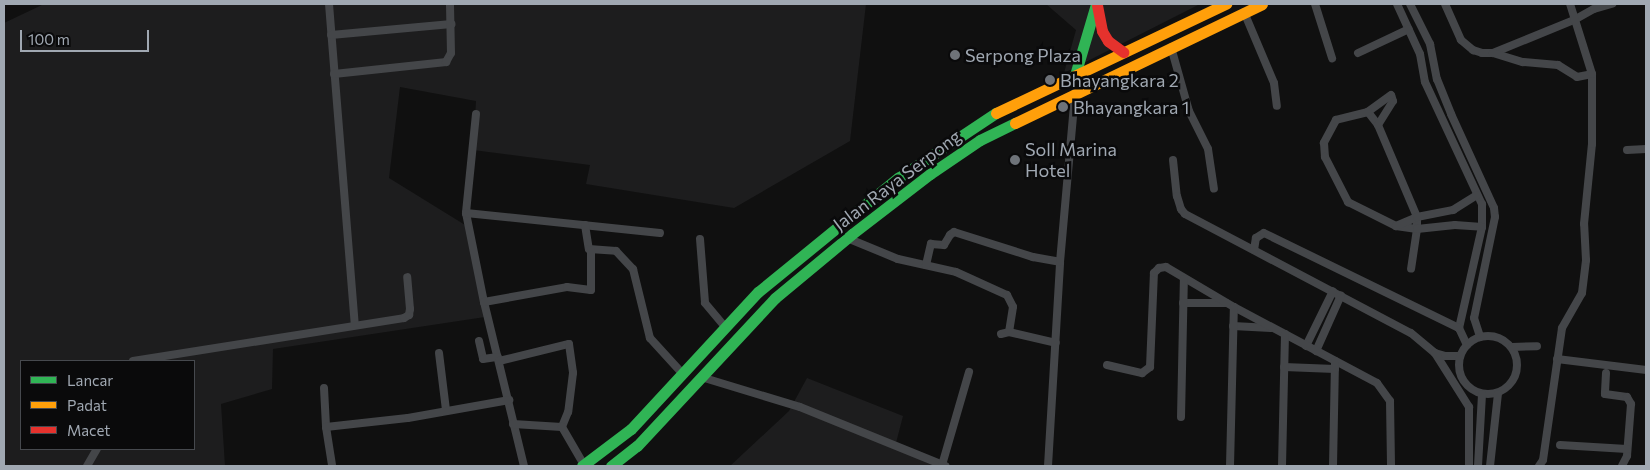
<!DOCTYPE html>
<style>
body{margin:0}
#map{position:relative;width:1650px;height:470px;overflow:hidden;background:#101010;font-family:Commissioner,sans-serif}
div>[style]{position:absolute}
[style*='--x']{left:calc(var(--x)*1px);top:calc(var(--y)*1px);width:calc(var(--w)*1px);rotate:calc(var(--a)*1deg)}
.built>*{inset:0;background:#1d1d1e}
.street>*{height:8px;margin:-4px;padding:0 4px;transform-origin:4px;border-radius:4px;background:#444649}
.street>.ring{margin:-4px;padding:0;box-sizing:content-box;background:none;border:8px solid #444649;border-radius:50%}
.fast>*{height:11px;margin:-5.5px;padding:0 5.5px;transform-origin:5.5px;border-radius:5.5px;background:#30b455}
.slow>*{height:11px;margin:-5.5px;padding:0 5.5px;transform-origin:5.5px;border-radius:5.5px;background:#ff9f0a}
.jam>*{height:11px;margin:-5.5px;padding:0 5.5px;transform-origin:5.5px;border-radius:5.5px;background:#e5322d}
.dots>*{width:14px;height:14px;translate:-50% -50%;box-sizing:border-box;border:2px solid #0a0a0b;border-radius:50%}
span{translate:-50% -50%;white-space:nowrap;text-align:center;line-height:1.15;-webkit-text-stroke:5px #0a0a0b;paint-order:stroke}
.poi-label{font-size:18px;color:#a0a8b2}
.left{translate:0 -50%;text-align:left}
.street-label{font-size:18px;color:#a0a8b2}
.frame{position:absolute;inset:0;border:5px solid #a0a8b2;pointer-events:none}
.legend{position:absolute;left:20px;top:360px;width:175px;height:90px;box-sizing:border-box;background:#0a0a0b;border:1px solid #46494e;margin:0;padding:6px 9px;list-style:none;font-size:15px;color:#a0a8b2}
.legend li{display:flex;align-items:center;gap:10px;height:25px}
.legend b{width:25px;border:1px solid #46494e}
.scale{position:absolute;left:20px;top:30px;width:129px;height:22px;box-sizing:border-box;border:2px solid #a0a8b2;border-top:0;padding-left:6px;font-size:15px;line-height:18px;white-space:nowrap;color:#a0a8b2;-webkit-text-stroke:4px #0a0a0b;paint-order:stroke}
</style>
<div id="map">
<div class="built">
<i style="clip-path:polygon(evenodd,44px 4px,866px 4px,850px 141px,734px 208px,586px 184px,590px 165px,473px 150px,476px 101px,400px 87px,389px 178px,470px 228px,485px 317px,273px 349px,272px 389px,221px 404px,225px 466px,4px 466px,4px 23px,44px 4px,21px 361px,194px 361px,194px 449px,21px 449px,21px 361px)"></i>
<i style="clip-path:polygon(1046px 4px,1200px 4px,1064px 73px,1076px 30px)"></i>
<i style="clip-path:polygon(807px 378px,903px 416px,896px 443px,953px 466px,730px 466px,789px 411px)"></i>
</div>
<div class="street">
<i style="--x:329;--y:4;--w:322;--a:85.4"></i>
<i style="--x:1315;--y:4;--w:57;--a:72.5"></i>
<i style="--x:1397;--y:4;--w:55;--a:65.3"></i>
<i style="--x:1420;--y:54;--w:28;--a:80"></i>
<i style="--x:1425;--y:82;--w:135;--a:65"></i>
<i style="--x:1482;--y:204;--w:23;--a:90"></i>
<i style="--x:1482;--y:227;--w:104;--a:102.8"></i>
<i style="--x:1459;--y:328;--w:19;--a:65"></i>
<i style="--x:1410;--y:4;--w:45;--a:63.4"></i>
<i style="--x:1430;--y:44;--w:36;--a:79"></i>
<i style="--x:1437;--y:79;--w:38;--a:68"></i>
<i style="--x:1451;--y:114;--w:103;--a:65.4"></i>
<i style="--x:1494;--y:208;--w:9;--a:84"></i>
<i style="--x:1495;--y:217;--w:103;--a:101.7"></i>
<i style="--x:1474;--y:318;--w:20;--a:72"></i>
<i style="--x:1445;--y:4;--w:39;--a:66"></i>
<i style="--x:1461;--y:40;--w:16;--a:40"></i>
<i style="--x:1473;--y:50;--w:9;--a:18"></i>
<i style="--x:1482;--y:53;--w:11;--a:0"></i>
<i style="--x:1493;--y:53;--w:87;--a:-22.2"></i>
<i style="--x:1574;--y:20;--w:23;--a:-29"></i>
<i style="--x:1594;--y:9;--w:19;--a:-16"></i>
<i style="--x:1244;--y:12;--w:77;--a:67.1"></i>
<i style="--x:1274;--y:83;--w:23;--a:83"></i>
<i style="--x:331;--y:35;--w:121;--a:-5.2"></i>
<i style="--x:1171;--y:47;--w:66;--a:74.3"></i>
<i style="--x:1189;--y:111;--w:42;--a:63.4"></i>
<i style="--x:1208;--y:149;--w:40;--a:81.5"></i>
<i style="--x:1358;--y:53;--w:56;--a:-25.2"></i>
<i style="--x:1493;--y:53;--w:31;--a:17"></i>
<i style="--x:1523;--y:62;--w:35;--a:5"></i>
<i style="--x:1558;--y:65;--w:22;--a:32"></i>
<i style="--x:1577;--y:77;--w:15;--a:-11"></i>
<i style="--x:334;--y:74;--w:113;--a:-6.1"></i>
<i style="--x:446;--y:62;--w:10;--a:-61"></i>
<i style="--x:451;--y:53;--w:49;--a:-91.2"></i>
<i style="--x:1368;--y:112;--w:16;--a:52"></i>
<i style="--x:1378;--y:125;--w:100;--a:67"></i>
<i style="--x:1417;--y:217;--w:12;--a:90"></i>
<i style="--x:1417;--y:229;--w:40;--a:98.5"></i>
<i style="--x:476;--y:114;--w:100;--a:95.8"></i>
<i style="--x:466;--y:213;--w:91;--a:78.6"></i>
<i style="--x:484;--y:302;--w:169;--a:76.3"></i>
<i style="--x:1378;--y:125;--w:28;--a:-58"></i>
<i style="--x:1393;--y:101;--w:6;--a:-108"></i>
<i style="--x:1391;--y:95;--w:29;--a:144"></i>
<i style="--x:1368;--y:112;--w:33;--a:166"></i>
<i style="--x:1336;--y:120;--w:26;--a:118"></i>
<i style="--x:1324;--y:143;--w:14;--a:86"></i>
<i style="--x:1325;--y:157;--w:51;--a:62.9"></i>
<i style="--x:1348;--y:202;--w:54;--a:26.6"></i>
<i style="--x:1396;--y:226;--w:21;--a:8"></i>
<i style="--x:1417;--y:229;--w:38;--a:-6"></i>
<i style="--x:1455;--y:225;--w:27;--a:4"></i>
<i style="--x:1627;--y:150;--w:19;--a:-3"></i>
<i style="--x:1173;--y:160;--w:36;--a:84"></i>
<i style="--x:1177;--y:196;--w:14;--a:73"></i>
<i style="--x:1181;--y:209;--w:6;--a:51"></i>
<i style="--x:1185;--y:214;--w:255;--a:27.8"></i>
<i style="--x:1411;--y:333;--w:31;--a:40"></i>
<i style="--x:1435;--y:353;--w:10;--a:17"></i>
<i style="--x:1445;--y:356;--w:15;--a:0"></i>
<i style="--x:466;--y:213;--w:195;--a:5.9"></i>
<i style="--x:585;--y:225;--w:24;--a:81"></i>
<i style="--x:589;--y:249;--w:27;--a:4"></i>
<i style="--x:616;--y:251;--w:25;--a:47"></i>
<i style="--x:633;--y:269;--w:71;--a:76.2"></i>
<i style="--x:650;--y:338;--w:47;--a:47.6"></i>
<i style="--x:1396;--y:226;--w:23;--a:-23"></i>
<i style="--x:1417;--y:217;--w:37;--a:-11"></i>
<i style="--x:1453;--y:210;--w:28;--a:-32"></i>
<i style="--x:847;--y:238;--w:55;--a:22.4"></i>
<i style="--x:898;--y:259;--w:59;--a:12.6"></i>
<i style="--x:956;--y:272;--w:56;--a:24.3"></i>
<i style="--x:1007;--y:295;--w:13;--a:63"></i>
<i style="--x:1013;--y:307;--w:25;--a:99"></i>
<i style="--x:700;--y:239;--w:64;--a:85.5"></i>
<i style="--x:705;--y:303;--w:31;--a:50"></i>
<i style="--x:1254;--y:250;--w:12;--a:-81"></i>
<i style="--x:1256;--y:238;--w:9;--a:-32"></i>
<i style="--x:1264;--y:233;--w:217;--a:26"></i>
<i style="--x:926;--y:265;--w:22;--a:-77"></i>
<i style="--x:931;--y:244;--w:13;--a:4"></i>
<i style="--x:944;--y:245;--w:12;--a:-59"></i>
<i style="--x:950;--y:235;--w:5;--a:-37"></i>
<i style="--x:954;--y:232;--w:83;--a:17.6"></i>
<i style="--x:1033;--y:257;--w:27;--a:10"></i>
<i style="--x:484;--y:302;--w:84;--a:-10.2"></i>
<i style="--x:567;--y:287;--w:24;--a:7"></i>
<i style="--x:591;--y:290;--w:40;--a:-90"></i>
<i style="--x:1183;--y:303;--w:43;--a:0"></i>
<i style="--x:1233;--y:326;--w:38;--a:3"></i>
<i style="--x:1001;--y:334;--w:8;--a:-14"></i>
<i style="--x:1009;--y:332;--w:48;--a:13.2"></i>
<i class="ring" style="left:1459px;top:336px;width:50px;height:50px"></i>
<i style="--x:479;--y:341;--w:18;--a:77"></i>
<i style="--x:483;--y:359;--w:15;--a:-8"></i>
<i style="--x:1306;--y:346;--w:61;--a:-63.9"></i>
<i style="--x:1512;--y:347;--w:25;--a:-2"></i>
<i style="--x:1316;--y:351;--w:61;--a:-65.9"></i>
<i style="--x:439;--y:353;--w:57;--a:83"></i>
<i style="--x:1435;--y:353;--w:64;--a:57.8"></i>
<i style="--x:1469;--y:407;--w:59;--a:90"></i>
<i style="--x:1557;--y:359;--w:90;--a:7"></i>
<i style="--x:133;--y:361;--w:274;--a:-9"></i>
<i style="--x:404;--y:318;--w:6;--a:-31"></i>
<i style="--x:409;--y:315;--w:6;--a:-81"></i>
<i style="--x:410;--y:309;--w:32;--a:-95"></i>
<i style="--x:499;--y:361;--w:72;--a:-13.7"></i>
<i style="--x:569;--y:344;--w:29;--a:82"></i>
<i style="--x:573;--y:373;--w:39;--a:97"></i>
<i style="--x:568;--y:412;--w:16;--a:112"></i>
<i style="--x:1107;--y:365;--w:36;--a:13"></i>
<i style="--x:1142;--y:373;--w:10;--a:-37"></i>
<i style="--x:1150;--y:367;--w:94;--a:-87.6"></i>
<i style="--x:1154;--y:273;--w:7;--a:-45"></i>
<i style="--x:1159;--y:268;--w:7;--a:-8"></i>
<i style="--x:1166;--y:267;--w:79;--a:30.5"></i>
<i style="--x:1234;--y:307;--w:162;--a:28"></i>
<i style="--x:1377;--y:383;--w:22;--a:54"></i>
<i style="--x:1390;--y:401;--w:65;--a:89.1"></i>
<i style="--x:1284;--y:367;--w:51;--a:2.2"></i>
<i style="--x:1606;--y:373;--w:21;--a:93"></i>
<i style="--x:1605;--y:394;--w:22;--a:8"></i>
<i style="--x:1627;--y:397;--w:8;--a:60"></i>
<i style="--x:1631;--y:404;--w:52;--a:94.4"></i>
<i style="--x:1627;--y:456;--w:11;--a:117"></i>
<i style="--x:701;--y:377;--w:103;--a:16.9"></i>
<i style="--x:800;--y:407;--w:157;--a:22.1"></i>
<i style="--x:324;--y:388;--w:39;--a:87"></i>
<i style="--x:326;--y:427;--w:39;--a:81"></i>
<i style="--x:1181;--y:417;--w:138;--a:-88.8"></i>
<i style="--x:513;--y:424;--w:49;--a:3.5"></i>
<i style="--x:562;--y:427;--w:44;--a:59.9"></i>
<i style="--x:326;--y:427;--w:82;--a:-6.3"></i>
<i style="--x:408;--y:418;--w:103;--a:-10.1"></i>
<i style="--x:1560;--y:445;--w:67;--a:3.4"></i>
<i style="--x:942;--y:465;--w:97;--a:-73.8"></i>
<i style="--x:87;--y:466;--w:20;--a:-60"></i>
<i style="--x:1048;--y:466;--w:204;--a:-86.6"></i>
<i style="--x:1060;--y:262;--w:170;--a:-84.9"></i>
<i style="--x:1230;--y:466;--w:159;--a:-88.6"></i>
<i style="--x:1282;--y:466;--w:132;--a:-88.7"></i>
<i style="--x:1333;--y:466;--w:105;--a:-88.9"></i>
<i style="--x:1478;--y:466;--w:72;--a:-86.8"></i>
<i style="--x:1490;--y:466;--w:72;--a:-83.7"></i>
<i style="--x:1539;--y:466;--w:7;--a:-56"></i>
<i style="--x:1543;--y:460;--w:133;--a:-81.8"></i>
<i style="--x:1562;--y:328;--w:40;--a:-60.3"></i>
<i style="--x:1582;--y:293;--w:33;--a:-83"></i>
<i style="--x:1586;--y:260;--w:36;--a:-93"></i>
<i style="--x:1584;--y:224;--w:80;--a:-84.3"></i>
<i style="--x:1592;--y:144;--w:70;--a:-90"></i>
<i style="--x:1592;--y:74;--w:73;--a:-107.4"></i>
</div>
<div class="fast">
<i style="--x:1075;--y:75;--w:74;--a:-73.5"></i>
<i style="--x:582;--y:466;--w:61;--a:-37.1"></i>
<i style="--x:631;--y:429;--w:187;--a:-47.2"></i>
<i style="--x:758;--y:292;--w:181;--a:-39.2"></i>
<i style="--x:898;--y:178;--w:118;--a:-33.6"></i>
<i style="--x:611;--y:466;--w:33;--a:-38"></i>
<i style="--x:637;--y:446;--w:202;--a:-47"></i>
<i style="--x:775;--y:298;--w:100;--a:-39.7"></i>
<i style="--x:852;--y:234;--w:98;--a:-37.6"></i>
<i style="--x:930;--y:174;--w:60;--a:-34.2"></i>
<i style="--x:980;--y:140;--w:39;--a:-26"></i>
</div>
<div class="slow">
<i style="--x:996;--y:113;--w:255;--a:-25.4"></i>
<i style="--x:1015;--y:123;--w:274;--a:-25.7"></i>
</div>
<div class="jam">
<i style="--x:1097;--y:5;--w:26;--a:79"></i>
<i style="--x:1102;--y:31;--w:12;--a:59"></i>
<i style="--x:1108;--y:41;--w:19;--a:36"></i>
</div>
<div class="dots">
<i style="left:955px;top:55px;background:#6e7379"></i>
<i style="left:1050px;top:80px;background:#6e7379"></i>
<i style="left:1063px;top:107px;background:#6e7379"></i>
<i style="left:1015px;top:160px;background:#6e7379"></i>
</div>
<div class="poi-label">
<span class="left" style="left:965px;top:55px">Serpong Plaza</span>
<span class="left" style="left:1060px;top:80px">Bhayangkara 2</span>
<span class="left" style="left:1073px;top:107px">Bhayangkara 1</span>
<span class="left" style="left:1025px;top:160px">Soll Marina<br>Hotel</span>
</div>
<div class="street-label">
<span style="left:897px;top:180px;rotate:-37deg">Jalan Raya Serpong</span>
</div>
<div class="frame"></div>
<ul class="legend">
<li><b style="height:6px;background:#30b455"></b>Lancar</li>
<li><b style="height:6px;background:#ff9f0a"></b>Padat</li>
<li><b style="height:6px;background:#e5322d"></b>Macet</li>
</ul>
<div class="scale">100 m</div>
</div>
